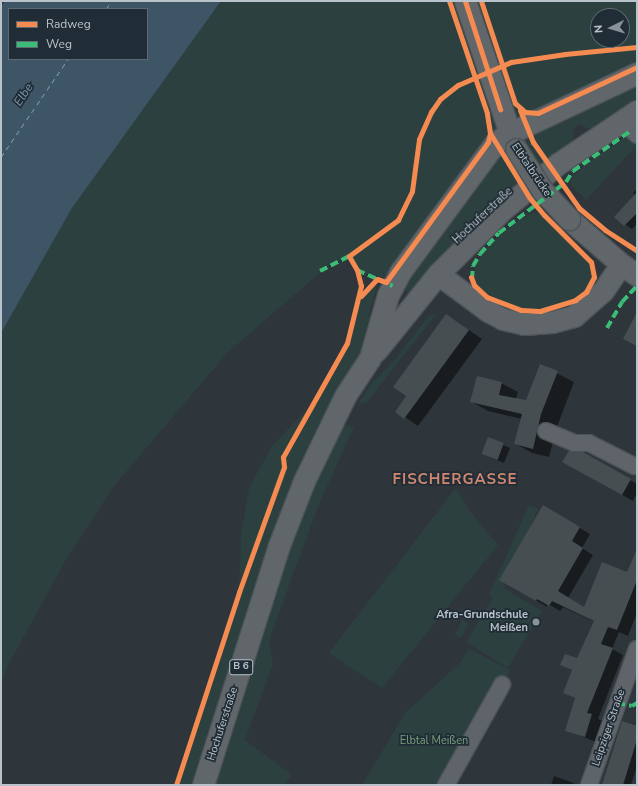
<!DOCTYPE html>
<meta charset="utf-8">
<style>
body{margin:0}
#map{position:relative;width:638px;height:786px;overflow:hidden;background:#2e363b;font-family:"Nunito Sans",sans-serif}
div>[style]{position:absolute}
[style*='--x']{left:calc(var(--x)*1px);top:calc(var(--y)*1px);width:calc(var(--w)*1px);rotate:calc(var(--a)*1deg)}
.green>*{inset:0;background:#2b403f;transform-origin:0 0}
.water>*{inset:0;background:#3d5565}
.shadow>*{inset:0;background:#0007}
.ferry>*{height:1px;margin-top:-0.5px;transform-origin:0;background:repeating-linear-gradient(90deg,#7c99ab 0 5px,transparent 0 9px)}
.building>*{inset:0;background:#474e52;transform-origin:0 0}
.roads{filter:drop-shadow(1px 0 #4c5256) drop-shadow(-1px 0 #4c5256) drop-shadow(0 1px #4c5256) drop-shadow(0 -1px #4c5256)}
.minor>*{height:16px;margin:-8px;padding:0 8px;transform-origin:8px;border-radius:8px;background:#5e6469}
.major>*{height:21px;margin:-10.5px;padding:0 10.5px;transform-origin:10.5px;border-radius:10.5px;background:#60666a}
.bridges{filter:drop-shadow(1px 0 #4c5358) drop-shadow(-1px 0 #4c5358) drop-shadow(0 1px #4c5358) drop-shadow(0 -1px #4c5358)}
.major-bridge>*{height:21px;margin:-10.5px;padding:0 10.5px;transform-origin:10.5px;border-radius:10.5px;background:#60666a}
.quiet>*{height:4px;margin-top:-2px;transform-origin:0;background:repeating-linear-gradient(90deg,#3abd76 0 8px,transparent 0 12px)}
.cycleway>*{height:5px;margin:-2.5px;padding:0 2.5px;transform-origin:2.5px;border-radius:2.5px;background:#f68b52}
.dots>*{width:11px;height:11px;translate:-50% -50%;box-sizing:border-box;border:2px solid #212d36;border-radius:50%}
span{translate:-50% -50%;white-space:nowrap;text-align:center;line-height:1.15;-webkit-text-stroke:3.5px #212d36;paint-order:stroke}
.shield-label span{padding:1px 3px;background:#212d36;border:1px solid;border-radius:3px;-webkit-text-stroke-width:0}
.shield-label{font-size:10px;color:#b9c3cb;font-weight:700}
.street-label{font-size:11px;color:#b9c3cb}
.poi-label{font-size:11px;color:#b9c3cb;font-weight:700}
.right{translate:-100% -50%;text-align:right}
.park-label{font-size:11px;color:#799f7b}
.water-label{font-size:12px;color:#7c99ab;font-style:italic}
.district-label{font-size:15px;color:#d0876f;font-weight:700;letter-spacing:1px}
.frame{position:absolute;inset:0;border:2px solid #b9c3cb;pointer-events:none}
.legend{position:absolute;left:8px;top:8px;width:140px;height:52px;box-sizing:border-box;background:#212d36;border:1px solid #5e6972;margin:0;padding:5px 7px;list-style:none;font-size:12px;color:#b9c3cb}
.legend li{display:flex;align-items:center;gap:8px;height:20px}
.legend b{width:20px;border:1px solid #5e6972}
.north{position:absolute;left:590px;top:8px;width:40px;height:40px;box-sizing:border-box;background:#212d36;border:1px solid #5e6972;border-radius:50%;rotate:265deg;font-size:11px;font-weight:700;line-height:16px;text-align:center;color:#b9c3cb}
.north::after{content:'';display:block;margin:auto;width:14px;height:18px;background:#889299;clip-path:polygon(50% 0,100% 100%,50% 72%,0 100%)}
</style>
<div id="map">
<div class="green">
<i style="clip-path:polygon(evenodd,221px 1px,637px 1px,637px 64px,479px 151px,383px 278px,370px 274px,359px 277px,349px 256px,329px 265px,227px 353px,114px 486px,67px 558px,7px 667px,1px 684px,1px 333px,72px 208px,221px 1px,598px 16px,622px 16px,622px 40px,598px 40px,598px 16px)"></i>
<i style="clip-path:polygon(637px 81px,637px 98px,589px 129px,580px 124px,573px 130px,573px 142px,410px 294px,400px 285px,492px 160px,520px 139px)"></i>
<i style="clip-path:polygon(630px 134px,637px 145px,586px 200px,571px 185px,570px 180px,585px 165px)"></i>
<i style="clip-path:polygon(532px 213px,539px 213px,587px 260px,592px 270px,592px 279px,585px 291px,564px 304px,548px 308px,521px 308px,487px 294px,478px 286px,474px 276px,477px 261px,489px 246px,516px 222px)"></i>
<i style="clip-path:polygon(375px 284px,377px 286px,369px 314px,372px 331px,319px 425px,195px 785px,176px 785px,239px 592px,241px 536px,249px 488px,272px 446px,314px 402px,347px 343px,361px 296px,366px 289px)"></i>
<i style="clip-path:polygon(437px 313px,366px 403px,358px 404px,370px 385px,392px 363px,428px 317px)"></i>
<i style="clip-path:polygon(342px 424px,354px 427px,319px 504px,269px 640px,273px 664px,245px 740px,292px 775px,283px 785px,211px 785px,305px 492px)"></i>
<i style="clip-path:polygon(456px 488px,469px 510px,498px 545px,382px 688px,329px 653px)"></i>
<i style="left:529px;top:505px;width:10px;height:99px;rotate:24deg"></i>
<i style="left:500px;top:586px;width:49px;height:66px;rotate:31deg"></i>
<i style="clip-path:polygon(462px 620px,469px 623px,461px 638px,455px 635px)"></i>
<i style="clip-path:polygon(469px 649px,510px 670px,488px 720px,489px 725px,454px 785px,362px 785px,405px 713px,459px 664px)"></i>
</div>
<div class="water">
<i style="clip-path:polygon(evenodd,5px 1px,221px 1px,72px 208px,1px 333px,1px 6px,5px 1px,9px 9px,147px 9px,147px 59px,9px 59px,9px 9px)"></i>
</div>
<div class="shadow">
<i style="clip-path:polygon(637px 189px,637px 224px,632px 229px,615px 217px,635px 195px,633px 193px)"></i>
<i style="clip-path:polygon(447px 315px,482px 339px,418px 426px,396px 411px,407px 396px)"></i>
<i style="clip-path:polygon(541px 365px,574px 382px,558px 424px,549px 457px,532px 453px,516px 444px,522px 419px,488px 411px,472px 402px,501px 383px,518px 392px,516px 399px,527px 401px)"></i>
<i style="clip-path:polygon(488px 438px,510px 448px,504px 463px,489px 457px)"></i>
<i style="clip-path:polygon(583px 453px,637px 484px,637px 493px,633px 501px,564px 462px)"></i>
<i style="clip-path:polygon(543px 506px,590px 534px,582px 548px,593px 555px,568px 598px,585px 608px,628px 573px,637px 551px,637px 613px,628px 636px,619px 632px,612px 649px,623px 655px,598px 719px,603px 721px,596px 742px,566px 730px,576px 699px,564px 692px,573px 671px,562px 665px,577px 659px,595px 622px,563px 607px,560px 611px,548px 604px,547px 607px,500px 579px)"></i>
<i style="clip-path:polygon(637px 727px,637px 766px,631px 785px,604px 785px)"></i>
<i style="clip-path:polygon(554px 776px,571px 782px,577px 785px,551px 785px)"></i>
</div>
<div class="ferry">
<i style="--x:106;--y:9;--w:10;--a:-53"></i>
<i style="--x:1;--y:157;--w:119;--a:-55.6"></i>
</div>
<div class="building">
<i style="clip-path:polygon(637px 192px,637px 213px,624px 226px,614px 217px)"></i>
<i style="clip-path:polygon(637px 312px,637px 346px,623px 339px)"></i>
<i style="clip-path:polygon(446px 314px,469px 330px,404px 419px,395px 412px,406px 396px,393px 387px)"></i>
<i style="clip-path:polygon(540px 364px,558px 371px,541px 414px,533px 449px,514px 444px,522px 414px,470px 402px,477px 376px,502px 382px,499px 395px,526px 400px)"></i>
<i style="left:488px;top:437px;width:17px;height:18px;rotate:21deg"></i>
<i style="clip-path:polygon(569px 451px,583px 452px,631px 479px,622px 495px,562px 462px)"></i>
<i style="clip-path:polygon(543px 505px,580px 527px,572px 541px,583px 548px,558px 591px,584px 607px,602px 562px,627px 572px,637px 549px,637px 580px,617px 630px,608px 627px,601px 644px,613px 648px,587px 713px,592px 714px,585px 737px,565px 731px,575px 698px,563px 693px,572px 670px,560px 665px,565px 654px,577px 658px,594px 621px,552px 601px,549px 606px,537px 599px,536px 601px,499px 580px)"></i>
<i style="clip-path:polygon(622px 721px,637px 726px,637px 739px,632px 756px,623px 785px,602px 785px)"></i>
</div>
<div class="roads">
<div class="minor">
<i style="--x:622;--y:120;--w:21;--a:45"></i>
<i style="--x:546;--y:431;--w:30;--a:23"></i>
<i style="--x:574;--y:443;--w:15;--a:0"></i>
<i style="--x:589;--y:443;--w:51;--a:27.1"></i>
<i style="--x:446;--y:785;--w:115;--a:-60.8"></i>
<i style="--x:589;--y:785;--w:144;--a:-70.6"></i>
</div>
<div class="major">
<i style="--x:465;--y:1;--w:152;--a:71.2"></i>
<i style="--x:569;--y:219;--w:69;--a:40.9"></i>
<i style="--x:621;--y:264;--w:19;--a:35"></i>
<i style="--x:438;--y:274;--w:62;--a:36.5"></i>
<i style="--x:488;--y:311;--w:17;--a:28"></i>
<i style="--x:503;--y:319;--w:22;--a:13"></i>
<i style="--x:524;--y:324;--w:28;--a:-4"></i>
<i style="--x:552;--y:322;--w:23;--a:-15"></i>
<i style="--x:574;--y:316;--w:38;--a:-41"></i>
<i style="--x:603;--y:291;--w:32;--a:-56"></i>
<i style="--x:376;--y:351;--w:99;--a:-51.2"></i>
<i style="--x:438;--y:274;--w:89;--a:-45"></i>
<i style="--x:501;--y:211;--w:75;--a:-39.6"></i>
<i style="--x:559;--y:163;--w:94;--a:-33.7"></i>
<i style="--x:203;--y:785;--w:249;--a:-72.4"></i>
<i style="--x:278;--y:548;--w:72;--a:-68.8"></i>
<i style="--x:304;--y:481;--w:94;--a:-64.2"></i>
<i style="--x:345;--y:396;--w:45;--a:-56.7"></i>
<i style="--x:370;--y:358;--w:66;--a:-74.1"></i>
<i style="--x:388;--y:295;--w:26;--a:-62"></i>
<i style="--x:400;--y:272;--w:160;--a:-53.6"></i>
<i style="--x:495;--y:143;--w:16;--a:-35"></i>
<i style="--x:508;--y:134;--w:143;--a:-25.3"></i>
</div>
</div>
<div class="bridges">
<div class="major-bridge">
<i style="--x:516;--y:149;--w:49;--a:57.6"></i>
<i style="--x:542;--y:190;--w:40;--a:47"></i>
</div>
</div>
<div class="quiet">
<i style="--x:357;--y:270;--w:39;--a:24"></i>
<i style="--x:320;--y:271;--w:36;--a:-27"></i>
<i style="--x:472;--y:279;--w:13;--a:-86"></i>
<i style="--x:473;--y:266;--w:14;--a:-60"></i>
<i style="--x:480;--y:254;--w:28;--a:-48"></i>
<i style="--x:499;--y:233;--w:84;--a:-37.3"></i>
<i style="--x:566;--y:182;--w:13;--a:-58"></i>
<i style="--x:573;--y:171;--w:72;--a:-34.8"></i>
<i style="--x:607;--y:328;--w:30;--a:-60"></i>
<i style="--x:622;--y:302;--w:22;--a:-47"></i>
<i style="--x:617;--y:703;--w:15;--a:11"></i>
<i style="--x:632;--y:706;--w:6;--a:-31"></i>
</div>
<div class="cycleway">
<i style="--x:465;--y:1;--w:114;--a:72"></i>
<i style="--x:481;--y:1;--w:108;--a:71.6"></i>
<i style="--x:515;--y:103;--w:13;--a:42"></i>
<i style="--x:525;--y:112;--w:13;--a:4"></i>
<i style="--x:538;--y:113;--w:109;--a:-24.9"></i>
<i style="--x:520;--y:110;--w:35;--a:68"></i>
<i style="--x:533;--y:142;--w:80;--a:55.1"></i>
<i style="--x:579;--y:208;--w:34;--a:40"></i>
<i style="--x:605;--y:230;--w:38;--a:33"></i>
<i style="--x:471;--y:277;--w:9;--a:69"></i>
<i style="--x:474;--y:285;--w:18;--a:43"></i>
<i style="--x:487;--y:297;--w:36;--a:21"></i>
<i style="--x:521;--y:310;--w:19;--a:3"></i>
<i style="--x:540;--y:311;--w:37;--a:-17"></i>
<i style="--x:575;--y:300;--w:14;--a:-36"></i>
<i style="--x:586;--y:292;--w:17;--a:-62"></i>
<i style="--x:594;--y:277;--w:15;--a:-101"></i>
<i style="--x:591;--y:262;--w:66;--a:-135"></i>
<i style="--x:544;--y:215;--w:23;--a:-130"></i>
<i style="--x:529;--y:197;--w:75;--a:-121.4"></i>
<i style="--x:361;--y:296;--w:23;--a:-47"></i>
<i style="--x:377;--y:279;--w:9;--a:18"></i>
<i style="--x:386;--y:282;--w:173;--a:-53.9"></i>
<i style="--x:488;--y:142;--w:9;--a:-77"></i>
<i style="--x:490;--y:133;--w:20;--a:-99"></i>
<i style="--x:487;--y:113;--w:118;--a:-108.7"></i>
<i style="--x:176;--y:785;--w:203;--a:-71.9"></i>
<i style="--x:239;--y:592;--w:133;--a:-70.2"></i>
<i style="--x:284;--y:467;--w:10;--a:-96"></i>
<i style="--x:283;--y:457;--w:131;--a:-60.7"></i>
<i style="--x:347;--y:343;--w:59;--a:-76.2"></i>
<i style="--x:361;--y:286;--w:16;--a:-104"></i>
<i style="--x:357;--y:270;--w:16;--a:-120"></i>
<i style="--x:349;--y:256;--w:61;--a:-36.3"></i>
<i style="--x:398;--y:220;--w:32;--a:-64"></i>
<i style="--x:412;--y:191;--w:52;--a:-82.3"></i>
<i style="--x:419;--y:139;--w:30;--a:-66"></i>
<i style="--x:431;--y:112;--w:16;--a:-55"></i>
<i style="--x:440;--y:99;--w:23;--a:-38"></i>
<i style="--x:458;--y:85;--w:58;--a:-23.5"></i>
<i style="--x:511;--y:62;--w:55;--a:-8.4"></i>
<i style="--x:565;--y:54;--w:72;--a:-5.6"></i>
</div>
<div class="dots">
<i style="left:536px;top:622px;background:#889299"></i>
</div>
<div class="shield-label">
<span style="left:241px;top:667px">B 6</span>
</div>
<div class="street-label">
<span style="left:531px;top:170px;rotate:56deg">Elbtalbrücke</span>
<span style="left:483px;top:216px;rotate:-43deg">Hochuferstraße</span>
<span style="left:223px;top:724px;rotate:-72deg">Hochuferstraße</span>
<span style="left:609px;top:728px;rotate:-71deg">Leipziger Straße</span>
</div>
<div class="poi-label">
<span class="right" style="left:528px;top:622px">Afra-Grundschule<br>Meißen</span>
</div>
<div class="park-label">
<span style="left:434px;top:741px">Elbtal Meißen</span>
</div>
<div class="water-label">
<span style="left:24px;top:95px;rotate:-57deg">Elbe</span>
</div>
<div class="district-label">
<span style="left:455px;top:480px">FISCHERGASSE</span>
</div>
<div class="frame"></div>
<ul class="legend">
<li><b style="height:5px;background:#f68b52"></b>Radweg</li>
<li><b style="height:5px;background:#3abd76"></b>Weg</li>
</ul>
<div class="north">N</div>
</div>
